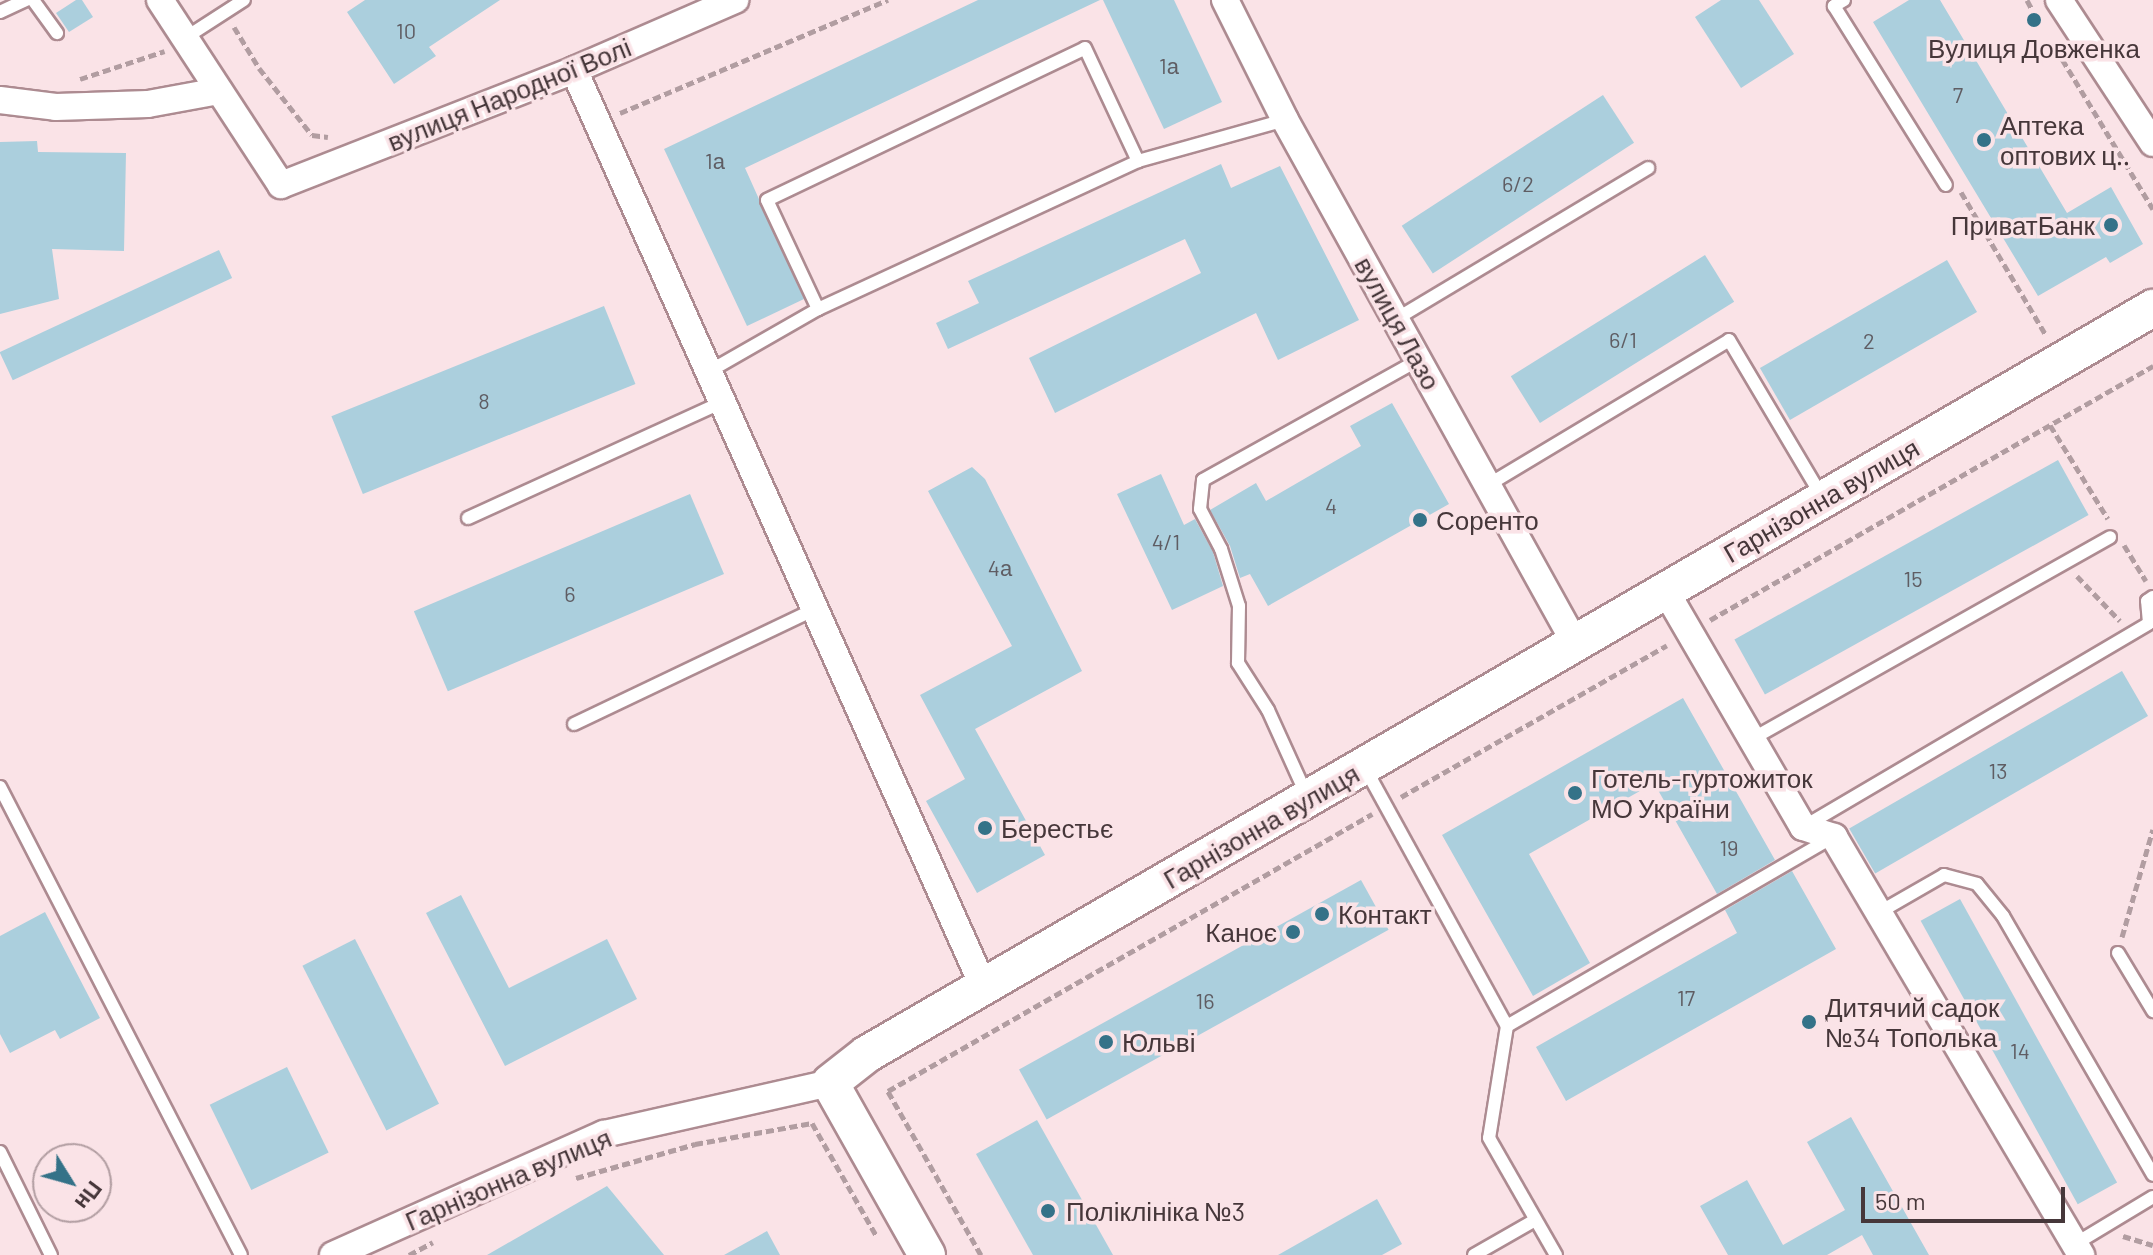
<!DOCTYPE html>
<meta charset="utf-8">
<style>
body{margin:0}
#map{position:relative;width:2153px;height:1255px;overflow:hidden;background:#fae3e7;font-family:Barlow,sans-serif}
div>[style]{position:absolute}
[style*='--x']{left:calc(var(--x)*1px);top:calc(var(--y)*1px);width:calc(var(--w)*1px);rotate:calc(var(--a)*1deg)}
.building>*{inset:0;background:#abcfdd;transform-origin:0 0}
.path>*{height:5px;margin-top:-2.5px;transform-origin:0;background:repeating-linear-gradient(90deg,#b19da1 0 8px,transparent 0 12px)}
.roads{filter:drop-shadow(2px 0 #ad8b91) drop-shadow(-2px 0 #ad8b91) drop-shadow(0 2px #ad8b91) drop-shadow(0 -2px #ad8b91)}
.lane>*{height:12px;margin:-6px;padding:0 6px;transform-origin:6px;border-radius:6px;background:#fff}
.street>*{height:26px;margin:-13px;padding:0 13px;transform-origin:13px;border-radius:13px;background:#fff}
.secondary>*{height:36px;margin:-18px;padding:0 18px;transform-origin:18px;border-radius:18px;background:#fff}
.dots>*{width:22px;height:22px;translate:-50% -50%;box-sizing:border-box;border:4px solid #fae3e7;border-radius:50%}
span{translate:-50% -50%;white-space:nowrap;text-align:center;line-height:1.15;-webkit-text-stroke:7px #fae3e7;paint-order:stroke}
.number-label{font-size:22px;color:#5f5d63}
.number-label span{-webkit-text-stroke-width:0}
.poi-label{font-size:26px;color:#46373a}
.left{translate:0 -50%;text-align:left}
.right{translate:-100% -50%;text-align:right}
.street-label{font-size:26px;color:#46373a}
.north{position:absolute;left:32px;top:1143px;width:80px;height:80px;box-sizing:border-box;background:#fae3e7;border:2px solid #b29ea2;border-radius:50%;rotate:127deg;font-size:22px;font-weight:700;line-height:32px;text-align:center;color:#46373a}
.north::after{content:'';display:block;margin:auto;width:28px;height:36px;background:#347288;clip-path:polygon(50% 0,100% 100%,50% 72%,0 100%)}
.scale{position:absolute;left:1861px;top:1187px;width:204px;height:36px;box-sizing:border-box;border:4px solid #46373a;border-top:0;padding-left:10px;font-size:24px;line-height:28px;white-space:nowrap;color:#46373a;-webkit-text-stroke:6px #fae3e7;paint-order:stroke}
</style>
<div id="map">
<div class="building">
<i style="clip-path:polygon(76px 0,82px 0,93px 17px,69px 32px,56px 13px)"></i>
<i style="clip-path:polygon(365px 0,500px 0,429px 47px,436px 56px,394px 84px,347px 12px)"></i>
<i style="clip-path:polygon(978px 0,1100px 0,745px 168px,804px 299px,747px 326px,664px 149px)"></i>
<i style="clip-path:polygon(1103px 0,1174px 0,1222px 102px,1164px 129px)"></i>
<i style="clip-path:polygon(1721px 0,1759px 0,1794px 54px,1741px 88px,1695px 17px)"></i>
<i style="clip-path:polygon(1909px 0,1940px 0,2067px 213px,2111px 187px,2143px 244px,2110px 263px,2106px 257px,2038px 296px,1873px 22px)"></i>
<i style="left:1603px;top:95px;width:57px;height:240px;rotate:57deg"></i>
<i style="clip-path:polygon(37px 141px,38px 152px,126px 153px,124px 251px,52px 249px,59px 299px,0 314px,0 142px)"></i>
<i style="clip-path:polygon(1221px 164px,1231px 188px,1280px 166px,1359px 320px,1278px 360px,1256px 313px,1055px 413px,1029px 358px,1201px 273px,1185px 239px,948px 349px,936px 323px,979px 303px,968px 281px)"></i>
<i style="left:219px;top:250px;width:31px;height:242px;rotate:65deg"></i>
<i style="left:1705px;top:255px;width:55px;height:229px;rotate:58deg"></i>
<i style="left:1947px;top:260px;width:60px;height:216px;rotate:60deg"></i>
<i style="left:604px;top:306px;width:84px;height:294px;rotate:68deg"></i>
<i style="clip-path:polygon(1392px 403px,1449px 504px,1268px 606px,1250px 574px,1240px 578px,1230px 546px,1210px 510px,1256px 483px,1266px 501px,1361px 446px,1350px 426px)"></i>
<i style="left:2058px;top:460px;width:63px;height:370px;rotate:61deg"></i>
<i style="clip-path:polygon(972px 467px,985px 479px,1082px 671px,975px 729px,1045px 855px,977px 893px,926px 801px,965px 779px,920px 695px,1012px 646px,928px 491px)"></i>
<i style="clip-path:polygon(1161px 474px,1184px 525px,1195px 519px,1213px 552px,1223px 586px,1172px 610px,1117px 494px)"></i>
<i style="left:690px;top:494px;width:87px;height:300px;rotate:67deg"></i>
<i style="left:2122px;top:671px;width:52px;height:315px;rotate:60deg"></i>
<i style="clip-path:polygon(1683px 698px,1775px 860px,1717px 894px,1654px 783px,1529px 854px,1590px 963px,1533px 996px,1442px 835px)"></i>
<i style="clip-path:polygon(1792px 871px,1836px 949px,1566px 1101px,1536px 1047px,1737px 933px,1725px 910px)"></i>
<i style="left:1361px;top:880px;width:57px;height:391px;rotate:61deg"></i>
<i style="clip-path:polygon(461px 895px,509px 988px,607px 939px,637px 999px,505px 1066px,426px 913px)"></i>
<i style="left:1960px;top:899px;width:324px;height:45px;rotate:61deg"></i>
<i style="clip-path:polygon(45px 912px,100px 1018px,60px 1039px,55px 1030px,10px 1053px,0 1034px,0 936px)"></i>
<i style="left:355px;top:939px;width:185px;height:59px;rotate:63deg"></i>
<i style="left:287px;top:1067px;width:95px;height:86px;rotate:64deg"></i>
<i style="clip-path:polygon(1851px 1117px,1929px 1255px,1873px 1255px,1862px 1235px,1827px 1255px,1728px 1255px,1700px 1206px,1747px 1180px,1783px 1245px,1845px 1210px,1807px 1142px)"></i>
<i style="clip-path:polygon(1037px 1120px,1113px 1255px,1033px 1255px,976px 1154px)"></i>
<i style="clip-path:polygon(607px 1186px,664px 1255px,487px 1255px)"></i>
<i style="clip-path:polygon(1377px 1199px,1402px 1244px,1382px 1255px,1278px 1255px)"></i>
<i style="clip-path:polygon(767px 1231px,780px 1255px,724px 1255px)"></i>
</div>
<div class="path">
<i style="--x:2027;--y:0;--w:15;--a:62"></i>
<i style="--x:234;--y:27;--w:48;--a:58.6"></i>
<i style="--x:259;--y:68;--w:85;--a:51.7"></i>
<i style="--x:312;--y:135;--w:16;--a:7"></i>
<i style="--x:2056;--y:49;--w:187;--a:58.8"></i>
<i style="--x:80;--y:79;--w:89;--a:-18.2"></i>
<i style="--x:620;--y:113;--w:291;--a:-22.9"></i>
<i style="--x:1961;--y:192;--w:166;--a:59.3"></i>
<i style="--x:2050;--y:425;--w:110;--a:58.3"></i>
<i style="--x:2124;--y:545;--w:42;--a:58.6"></i>
<i style="--x:2077;--y:576;--w:62;--a:46.3"></i>
<i style="--x:1710;--y:620;--w:511;--a:-29.83"></i>
<i style="--x:1401;--y:797;--w:306;--a:-29.7"></i>
<i style="--x:2122;--y:937;--w:112;--a:-74"></i>
<i style="--x:576;--y:1178;--w:124;--a:-15.9"></i>
<i style="--x:695;--y:1144;--w:119;--a:-10.2"></i>
<i style="--x:812;--y:1123;--w:131;--a:60.3"></i>
<i style="--x:2123;--y:1236;--w:31;--a:17"></i>
<i style="--x:409;--y:1255;--w:27;--a:-28"></i>
<i style="--x:981;--y:1255;--w:189;--a:-119.6"></i>
<i style="--x:888;--y:1091;--w:558;--a:-29.78"></i>
</div>
<div class="roads">
<div class="lane">
<i style="--x:33;--y:0;--w:41;--a:54"></i>
<i style="--x:1844;--y:0;--w:12;--a:149"></i>
<i style="--x:1834;--y:6;--w:211;--a:58"></i>
<i style="--x:0;--y:12;--w:29;--a:-25"></i>
<i style="--x:185;--y:38;--w:70;--a:-32.8"></i>
<i style="--x:818;--y:309;--w:353;--a:-24.8"></i>
<i style="--x:1396;--y:319;--w:294;--a:-30.9"></i>
<i style="--x:708;--y:372;--w:127;--a:-29.8"></i>
<i style="--x:818;--y:309;--w:120;--a:-115.1"></i>
<i style="--x:767;--y:200;--w:352;--a:-25.5"></i>
<i style="--x:1085;--y:48;--w:125;--a:64.9"></i>
<i style="--x:1138;--y:161;--w:153;--a:-15.6"></i>
<i style="--x:1488;--y:485;--w:281;--a:-31"></i>
<i style="--x:1729;--y:340;--w:184;--a:59.3"></i>
<i style="--x:468;--y:518;--w:279;--a:-24.5"></i>
<i style="--x:574;--y:724;--w:267;--a:-25.5"></i>
<i style="--x:1752;--y:739;--w:411;--a:-29.4"></i>
<i style="--x:1365;--y:768;--w:294;--a:61.2"></i>
<i style="--x:1507;--y:1026;--w:113;--a:99.1"></i>
<i style="--x:1489;--y:1138;--w:135;--a:60.2"></i>
<i style="--x:0;--y:787;--w:526;--a:62.75"></i>
<i style="--x:1307;--y:796;--w:94;--a:-114.4"></i>
<i style="--x:1268;--y:710;--w:56;--a:-122.6"></i>
<i style="--x:1238;--y:663;--w:57;--a:-89"></i>
<i style="--x:1239;--y:606;--w:60;--a:-107.5"></i>
<i style="--x:1221;--y:549;--w:45;--a:-117.7"></i>
<i style="--x:1200;--y:509;--w:29;--a:-84"></i>
<i style="--x:1203;--y:480;--w:247;--a:-29.1"></i>
<i style="--x:1805;--y:826;--w:399;--a:-30.5"></i>
<i style="--x:2149;--y:623;--w:22;--a:-95"></i>
<i style="--x:2147;--y:601;--w:7;--a:-34"></i>
<i style="--x:1878;--y:913;--w:76;--a:-29.9"></i>
<i style="--x:1944;--y:875;--w:34;--a:15"></i>
<i style="--x:1977;--y:884;--w:41;--a:50.9"></i>
<i style="--x:2003;--y:916;--w:299;--a:59.9"></i>
<i style="--x:2118;--y:953;--w:68;--a:58.9"></i>
<i style="--x:1507;--y:1026;--w:373;--a:-30.1"></i>
<i style="--x:0;--y:1152;--w:115;--a:63.7"></i>
<i style="--x:2075;--y:1244;--w:91;--a:-31.1"></i>
<i style="--x:1474;--y:1255;--w:70;--a:-29.8"></i>
</div>
<div class="street">
<i style="--x:160;--y:0;--w:221;--a:56.8"></i>
<i style="--x:281;--y:185;--w:315;--a:-21.4"></i>
<i style="--x:574;--y:70;--w:176;--a:-23.5"></i>
<i style="--x:1225;--y:0;--w:134;--a:63.4"></i>
<i style="--x:1285;--y:120;--w:598;--a:60.99"></i>
<i style="--x:2059;--y:0;--w:171;--a:56.7"></i>
<i style="--x:574;--y:70;--w:1005;--a:65.93"></i>
<i style="--x:0;--y:100;--w:56;--a:7.1"></i>
<i style="--x:56;--y:107;--w:92;--a:-1.9"></i>
<i style="--x:148;--y:104;--w:72;--a:-10.4"></i>
<i style="--x:1665;--y:590;--w:274;--a:59.8"></i>
<i style="--x:1803;--y:827;--w:33;--a:18"></i>
<i style="--x:1834;--y:837;--w:486;--a:59.4"></i>
<i style="--x:333;--y:1255;--w:297;--a:-24.1"></i>
<i style="--x:604;--y:1134;--w:232;--a:-12.7"></i>
</div>
<div class="secondary">
<i style="--x:927;--y:1255;--w:197;--a:-119.4"></i>
<i style="--x:830;--y:1083;--w:47;--a:-38.1"></i>
<i style="--x:867;--y:1054;--w:1487;--a:-30.12"></i>
</div>
</div>
<div class="dots">
<i style="left:2034px;top:20px;background:#347288"></i>
<i style="left:1984px;top:140px;background:#347288"></i>
<i style="left:2111px;top:225px;background:#347288"></i>
<i style="left:1420px;top:520px;background:#347288"></i>
<i style="left:1575px;top:793px;background:#347288"></i>
<i style="left:985px;top:828px;background:#347288"></i>
<i style="left:1322px;top:914px;background:#347288"></i>
<i style="left:1293px;top:932px;background:#347288"></i>
<i style="left:1809px;top:1022px;background:#347288"></i>
<i style="left:1106px;top:1042px;background:#347288"></i>
<i style="left:1048px;top:1211px;background:#347288"></i>
</div>
<div class="number-label">
<span style="left:406px;top:31px">10</span>
<span style="left:1169px;top:66px">1а</span>
<span style="left:1958px;top:95px">7</span>
<span style="left:715px;top:161px">1а</span>
<span style="left:1518px;top:184px">6/2</span>
<span style="left:1623px;top:340px">6/1</span>
<span style="left:1869px;top:341px">2</span>
<span style="left:484px;top:401px">8</span>
<span style="left:1331px;top:506px">4</span>
<span style="left:1166px;top:542px">4/1</span>
<span style="left:1000px;top:568px">4а</span>
<span style="left:1913px;top:579px">15</span>
<span style="left:570px;top:594px">6</span>
<span style="left:1998px;top:771px">13</span>
<span style="left:1729px;top:848px">19</span>
<span style="left:1686px;top:998px">17</span>
<span style="left:1205px;top:1001px">16</span>
<span style="left:2020px;top:1051px">14</span>
</div>
<div class="poi-label">
<span style="left:2034px;top:48px">Вулиця Довженка</span>
<span class="left" style="left:2000px;top:140px">Аптека<br>оптових ц‥</span>
<span class="right" style="left:2095px;top:225px">ПриватБанк</span>
<span class="left" style="left:1436px;top:520px">Соренто</span>
<span class="left" style="left:1591px;top:793px">Готель-гуртожиток<br>МО України</span>
<span class="left" style="left:1001px;top:828px">Берестьє</span>
<span class="left" style="left:1338px;top:914px">Контакт</span>
<span class="right" style="left:1277px;top:932px">Каноє</span>
<span class="left" style="left:1825px;top:1022px">Дитячий садок<br>№34 Тополька</span>
<span class="left" style="left:1122px;top:1042px">Юльві</span>
<span class="left" style="left:1066px;top:1211px">Поліклініка №3</span>
</div>
<div class="street-label">
<span style="left:509px;top:94px;rotate:-22deg">вулиця Народної Волі</span>
<span style="left:1398px;top:323px;rotate:61deg">вулиця Лазо</span>
<span style="left:1821px;top:500px;rotate:-30deg">Гарнізонна вулиця</span>
<span style="left:1261px;top:826px;rotate:-30deg">Гарнізонна вулиця</span>
<span style="left:508px;top:1179px;rotate:-23deg">Гарнізонна вулиця</span>
</div>
<div class="north">Пн</div>
<div class="scale">50 m</div>
</div>
